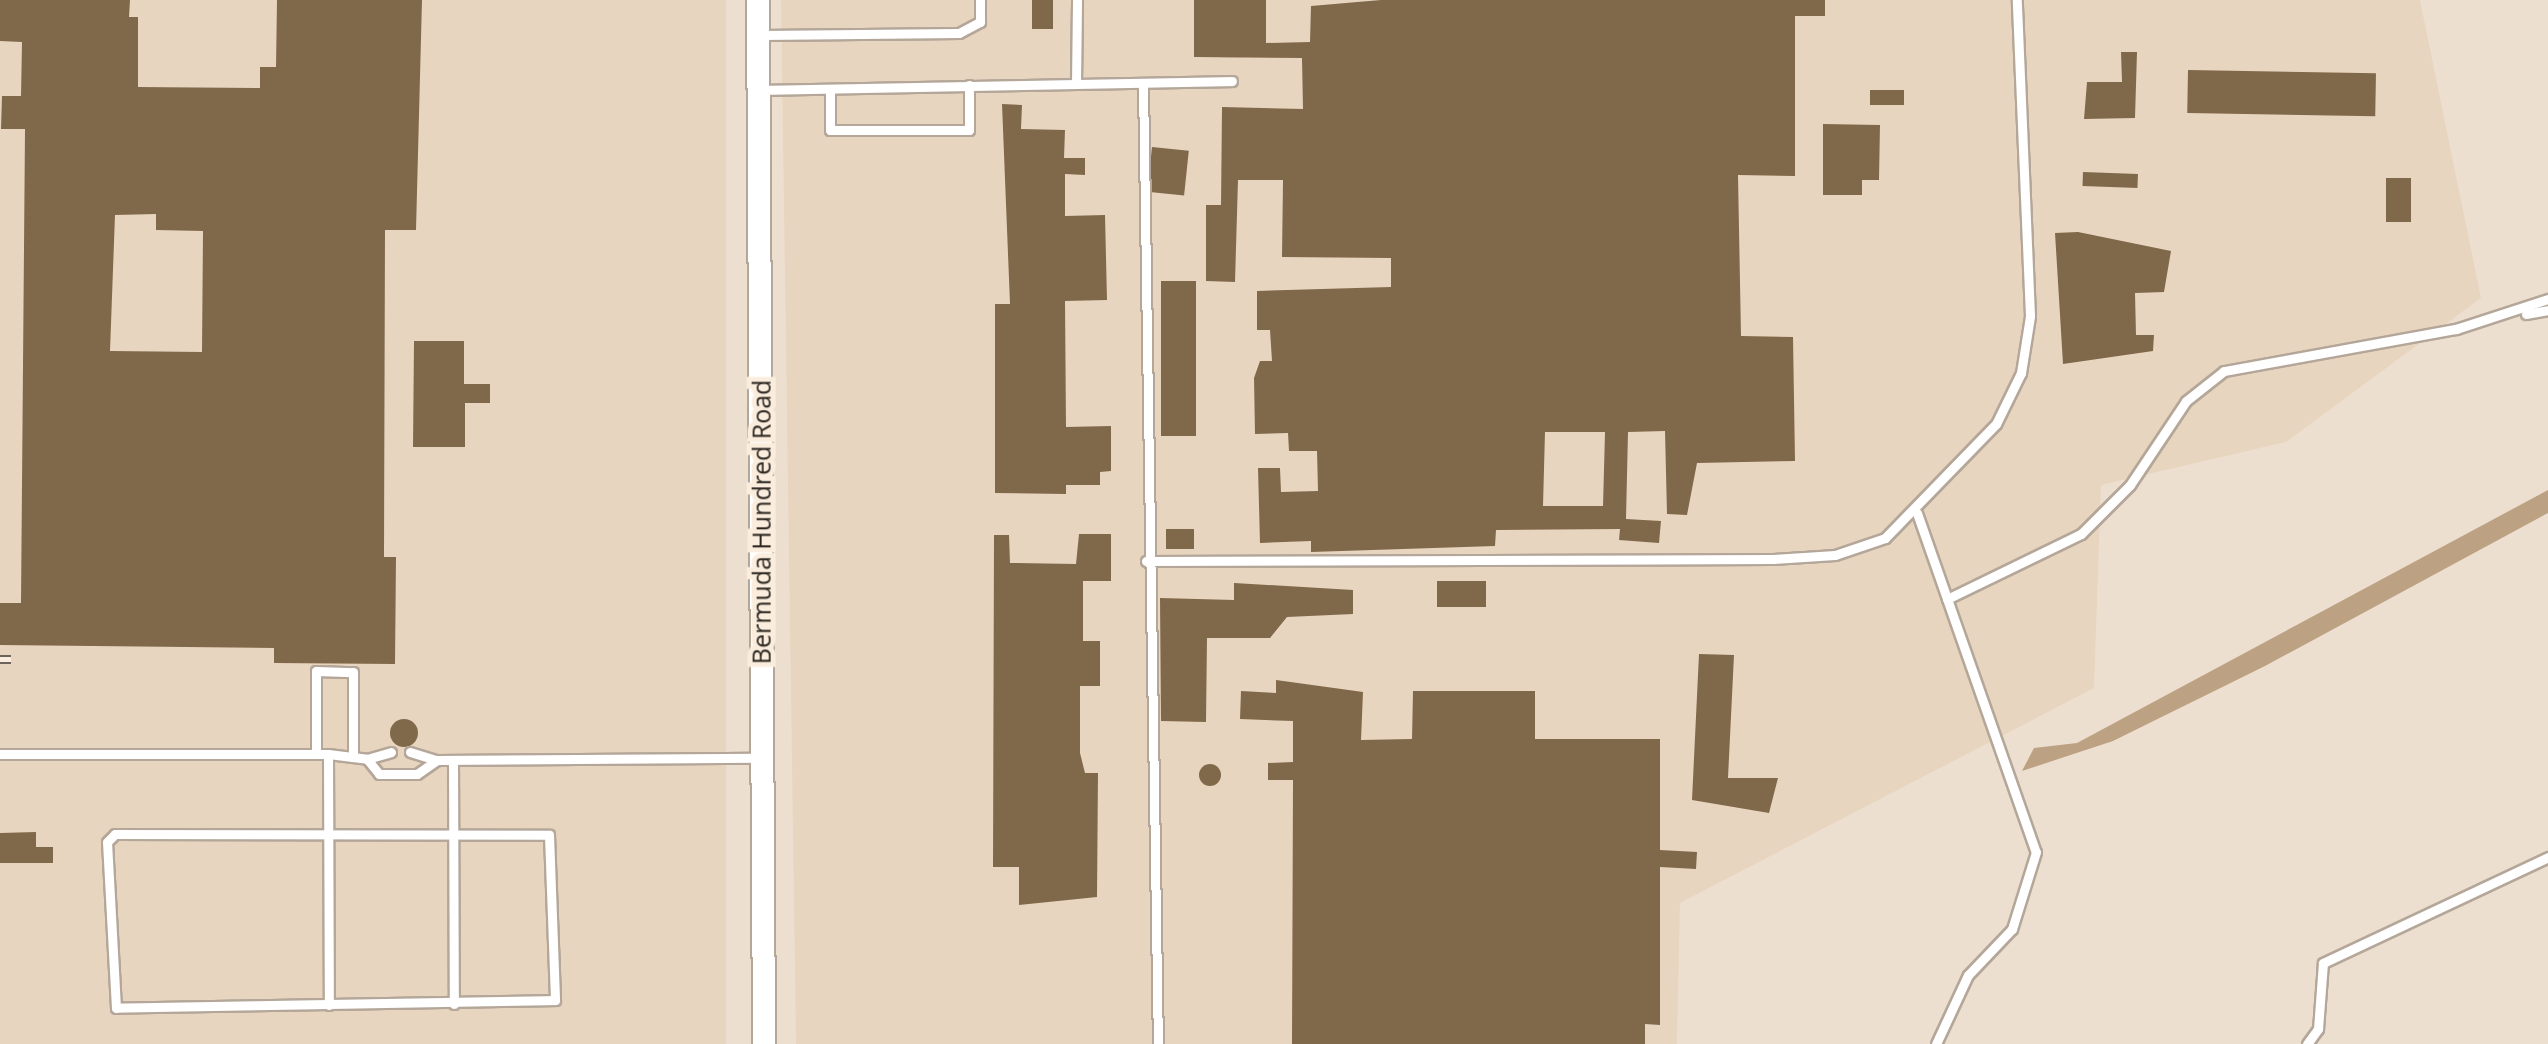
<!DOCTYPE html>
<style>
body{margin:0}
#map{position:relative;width:2548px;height:1044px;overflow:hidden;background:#eddfd0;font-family:"Open Sans",sans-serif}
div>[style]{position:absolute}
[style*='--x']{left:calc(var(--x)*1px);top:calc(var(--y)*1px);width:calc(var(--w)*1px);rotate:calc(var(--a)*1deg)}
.built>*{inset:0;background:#e8d5bf;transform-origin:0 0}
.water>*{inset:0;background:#bca183}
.building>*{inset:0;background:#80684b;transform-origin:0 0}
.round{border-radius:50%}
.roads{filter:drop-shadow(2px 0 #b4a799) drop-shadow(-2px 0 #b4a799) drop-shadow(0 2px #b4a799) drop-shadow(0 -2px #b4a799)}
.service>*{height:9px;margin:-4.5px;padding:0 4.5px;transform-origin:4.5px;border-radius:4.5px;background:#fff}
.tertiary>*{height:22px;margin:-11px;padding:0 11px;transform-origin:11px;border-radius:11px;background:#fff}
.rail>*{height:9px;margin-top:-4.5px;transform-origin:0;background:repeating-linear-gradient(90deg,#fbeddd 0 15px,#6c645b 0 30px);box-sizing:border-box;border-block:2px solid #6c645b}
span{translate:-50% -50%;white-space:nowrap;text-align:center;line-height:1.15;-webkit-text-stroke:10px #fbeddd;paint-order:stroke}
.street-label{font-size:25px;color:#2c2721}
</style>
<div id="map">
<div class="built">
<i style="left:0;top:0;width:726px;height:1044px"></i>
<i style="clip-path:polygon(781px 0,2420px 0,2481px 298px,2286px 442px,2101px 485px,2094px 688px,1680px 903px,1677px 1044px,796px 1044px)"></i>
</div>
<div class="water">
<i style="clip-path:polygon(2548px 490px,2548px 513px,2265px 666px,2113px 741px,2022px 771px,2034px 748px,2077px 743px)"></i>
</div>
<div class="building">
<i style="clip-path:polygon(evenodd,0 0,130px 0,129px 17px,138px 17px,138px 87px,260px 88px,260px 67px,276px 67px,277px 0,422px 0,416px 230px,385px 230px,384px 557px,396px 557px,395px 664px,274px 663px,274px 648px,0 645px,0 603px,21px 603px,25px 129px,1px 129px,2px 96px,21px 96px,22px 42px,0 41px,0 0,156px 214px,156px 230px,203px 231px,202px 352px,110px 351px,115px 215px,156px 214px)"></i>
<i style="left:1032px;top:0;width:21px;height:29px"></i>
<i style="clip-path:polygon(evenodd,1194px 0,1266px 0,1266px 43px,1310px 42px,1311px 6px,1381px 0,1825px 0,1825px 16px,1795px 16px,1795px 176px,1738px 175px,1741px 336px,1793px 337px,1795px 461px,1697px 463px,1687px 515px,1667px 514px,1665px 431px,1628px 432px,1626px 519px,1661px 521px,1659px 543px,1619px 540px,1620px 529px,1496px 530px,1495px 546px,1311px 552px,1311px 541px,1260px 543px,1258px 468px,1280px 468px,1281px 492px,1318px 491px,1317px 451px,1289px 451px,1288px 433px,1255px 434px,1254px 378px,1260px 361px,1272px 361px,1270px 330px,1257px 330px,1257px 291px,1391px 287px,1391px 258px,1282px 257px,1283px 180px,1238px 180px,1235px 282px,1206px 281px,1206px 205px,1221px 205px,1222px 107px,1303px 109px,1302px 58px,1194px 57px,1194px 0,1545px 432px,1605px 432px,1603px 506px,1543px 506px,1545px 432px)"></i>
<i style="clip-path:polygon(2121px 52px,2137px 52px,2135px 118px,2084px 119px,2087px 82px,2122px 82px)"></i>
<i style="left:2188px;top:70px;width:188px;height:43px;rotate:1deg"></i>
<i style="left:1870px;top:90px;width:34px;height:15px"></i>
<i style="clip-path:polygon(1002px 104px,1022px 105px,1021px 129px,1065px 130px,1064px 158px,1085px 158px,1085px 175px,1065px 174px,1065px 216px,1105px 215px,1107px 300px,1065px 301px,1066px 427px,1111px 426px,1111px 471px,1100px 472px,1100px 485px,1066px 485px,1066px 494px,995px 493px,995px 304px,1010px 304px)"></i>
<i style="clip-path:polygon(1823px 124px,1880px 125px,1879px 180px,1862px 180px,1862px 195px,1823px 195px)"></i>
<i style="left:1152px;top:147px;width:37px;height:45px;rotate:6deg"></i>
<i style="left:2083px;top:172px;width:55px;height:14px;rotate:2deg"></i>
<i style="left:2386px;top:178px;width:25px;height:44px"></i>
<i style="clip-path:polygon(2078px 232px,2171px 251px,2164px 292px,2135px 293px,2136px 335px,2154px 335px,2153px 351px,2063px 364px,2055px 233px)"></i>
<i style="left:1161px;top:281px;width:35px;height:155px"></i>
<i style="clip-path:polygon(414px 341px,464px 341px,464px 384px,490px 384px,490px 403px,465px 403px,465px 447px,413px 447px)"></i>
<i style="left:1166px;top:529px;width:28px;height:20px"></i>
<i style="clip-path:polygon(1079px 534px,1111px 534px,1111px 581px,1083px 581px,1083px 641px,1100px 641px,1100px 686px,1080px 686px,1080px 753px,1085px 773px,1098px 773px,1097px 897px,1019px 905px,1019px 867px,993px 867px,994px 535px,1009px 535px,1010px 563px,1076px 564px)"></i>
<i style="left:1437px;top:581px;width:49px;height:26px"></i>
<i style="clip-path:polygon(1234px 583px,1353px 590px,1353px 614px,1287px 617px,1270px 638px,1207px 638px,1206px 722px,1161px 721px,1160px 598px,1234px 600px)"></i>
<i style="clip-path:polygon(1699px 654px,1734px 655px,1728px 778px,1778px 778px,1769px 813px,1692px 800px)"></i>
<i style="clip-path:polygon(1276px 680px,1363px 692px,1361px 740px,1412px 739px,1413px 691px,1535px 691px,1535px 739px,1660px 739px,1660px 850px,1697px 852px,1696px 869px,1660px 867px,1660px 1025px,1645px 1024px,1645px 1044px,1292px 1044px,1293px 780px,1268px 780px,1268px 763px,1293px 762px,1293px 721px,1240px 719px,1241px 691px,1276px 693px)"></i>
<i class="round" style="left:390px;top:719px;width:28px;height:28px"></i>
<i class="round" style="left:1199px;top:764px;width:22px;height:22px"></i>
<i style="clip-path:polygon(36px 832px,36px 847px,53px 847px,53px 863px,0 863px,0 833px)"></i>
</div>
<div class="roads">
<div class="service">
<i style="--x:762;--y:35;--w:197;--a:-0.6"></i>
<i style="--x:959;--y:33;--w:24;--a:-28"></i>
<i style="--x:980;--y:22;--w:22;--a:-90"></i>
<i style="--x:1143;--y:83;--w:961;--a:89.11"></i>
<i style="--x:1076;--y:84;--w:84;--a:-89.3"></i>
<i style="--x:830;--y:89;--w:41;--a:90"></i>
<i style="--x:830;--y:130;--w:139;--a:0"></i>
<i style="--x:969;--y:130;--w:45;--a:-90"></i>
<i style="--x:762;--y:90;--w:470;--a:-1.1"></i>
<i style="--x:2526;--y:314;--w:22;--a:-10"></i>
<i style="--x:1917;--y:513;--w:359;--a:70.7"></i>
<i style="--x:2036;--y:852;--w:81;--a:107.3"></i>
<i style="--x:2012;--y:929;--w:64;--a:133.7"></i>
<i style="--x:1968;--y:975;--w:76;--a:114.9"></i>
<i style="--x:1146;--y:561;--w:627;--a:-0.18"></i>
<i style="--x:1773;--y:559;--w:62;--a:-3.7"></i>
<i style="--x:1835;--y:555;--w:53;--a:-18.8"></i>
<i style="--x:1885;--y:538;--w:159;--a:-45.8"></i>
<i style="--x:1996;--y:424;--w:57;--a:-63.9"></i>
<i style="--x:2021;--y:373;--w:58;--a:-81"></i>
<i style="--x:2030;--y:316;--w:316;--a:-92.4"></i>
<i style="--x:1947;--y:599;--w:149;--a:-25.9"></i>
<i style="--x:2081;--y:534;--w:69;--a:-45"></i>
<i style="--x:2130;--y:485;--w:101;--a:-56.3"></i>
<i style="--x:2186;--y:401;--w:48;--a:-38.3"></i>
<i style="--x:2224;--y:371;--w:236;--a:-10.3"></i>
<i style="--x:2456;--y:329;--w:97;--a:-18.1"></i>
<i style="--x:410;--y:752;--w:28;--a:17"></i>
<i style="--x:437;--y:760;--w:322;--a:-0.4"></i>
<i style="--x:0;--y:754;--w:328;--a:0"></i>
<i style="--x:328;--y:754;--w:251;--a:89.8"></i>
<i style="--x:316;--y:754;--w:83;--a:-90"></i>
<i style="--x:316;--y:671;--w:37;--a:2"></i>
<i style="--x:353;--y:672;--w:85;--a:90"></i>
<i style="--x:328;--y:754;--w:39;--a:7"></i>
<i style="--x:367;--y:759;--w:19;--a:51"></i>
<i style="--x:379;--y:774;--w:38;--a:0"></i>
<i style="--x:417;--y:774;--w:24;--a:-35"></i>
<i style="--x:367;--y:759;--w:25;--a:-16"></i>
<i style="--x:453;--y:760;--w:244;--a:89.8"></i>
<i style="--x:115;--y:834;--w:434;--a:0.1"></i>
<i style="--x:549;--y:835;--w:165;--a:87.9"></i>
<i style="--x:555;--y:1000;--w:439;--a:179"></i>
<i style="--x:116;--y:1008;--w:166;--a:-93.1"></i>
<i style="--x:107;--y:842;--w:11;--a:-45"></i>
<i style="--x:2307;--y:1044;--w:19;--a:-54"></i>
<i style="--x:2318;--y:1029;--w:66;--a:-85.7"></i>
<i style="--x:2323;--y:963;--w:249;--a:-25.2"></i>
</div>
<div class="tertiary">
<i style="--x:758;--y:0;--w:1044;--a:89.67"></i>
</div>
</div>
<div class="rail">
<i style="--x:0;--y:659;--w:11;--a:0"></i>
</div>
<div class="street-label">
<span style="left:761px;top:522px;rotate:-90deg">Bermuda Hundred Road</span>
</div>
</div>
